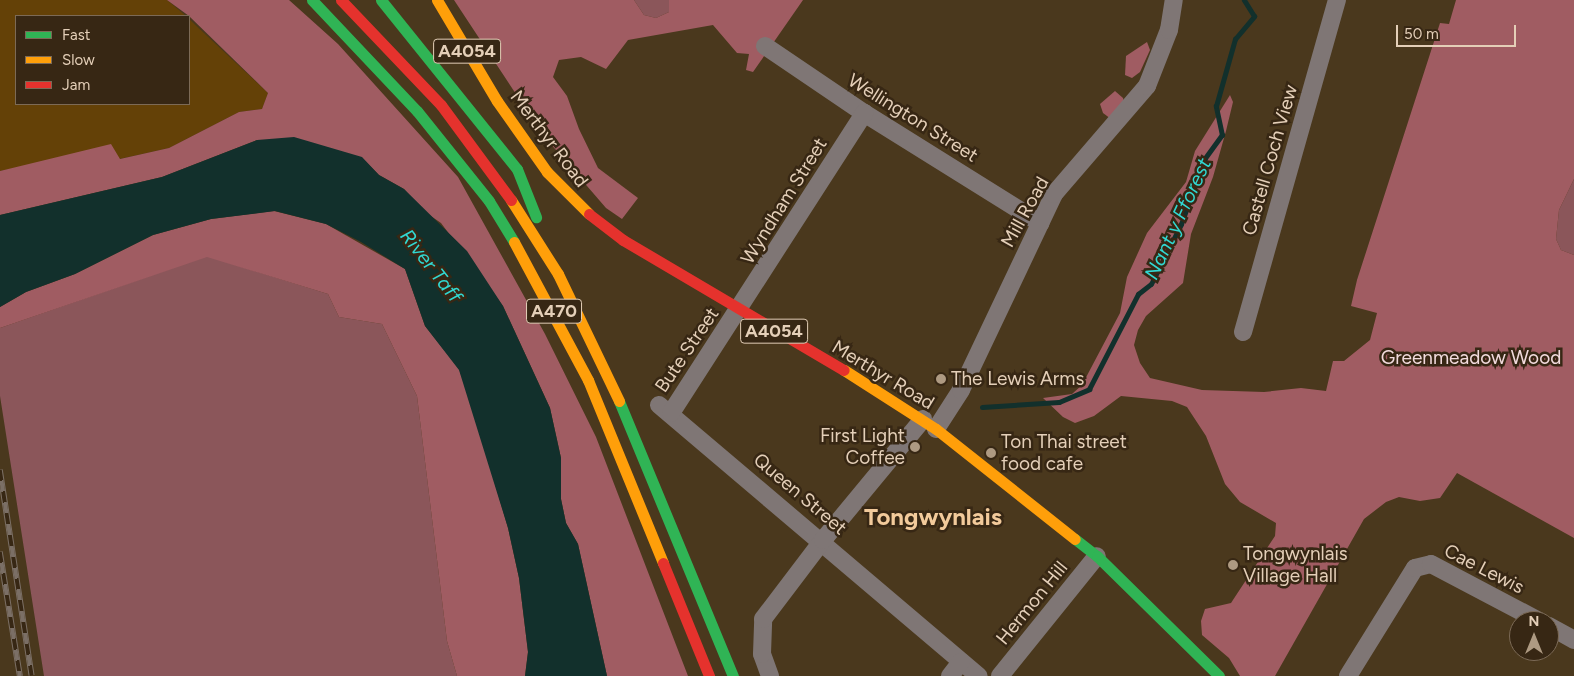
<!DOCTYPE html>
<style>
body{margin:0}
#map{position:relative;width:1574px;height:676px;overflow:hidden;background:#4a381d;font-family:Figtree,sans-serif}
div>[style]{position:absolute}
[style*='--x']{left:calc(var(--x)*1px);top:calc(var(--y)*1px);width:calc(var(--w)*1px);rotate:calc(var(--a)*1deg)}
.built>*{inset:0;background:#644107}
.green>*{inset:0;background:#8b565a}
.forest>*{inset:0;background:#a05c62}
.water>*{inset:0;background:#12302c}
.stream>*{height:5px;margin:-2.5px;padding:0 2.5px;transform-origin:2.5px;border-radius:2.5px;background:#12302c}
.street>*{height:18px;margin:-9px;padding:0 9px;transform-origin:9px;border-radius:9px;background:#7f7675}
.fast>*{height:11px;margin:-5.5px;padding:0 5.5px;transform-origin:5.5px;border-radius:5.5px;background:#30b455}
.slow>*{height:11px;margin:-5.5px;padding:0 5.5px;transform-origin:5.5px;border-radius:5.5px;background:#ff9f0a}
.jam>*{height:11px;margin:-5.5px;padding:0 5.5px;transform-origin:5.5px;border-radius:5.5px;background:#e5322d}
.rail>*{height:5.5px;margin-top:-2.75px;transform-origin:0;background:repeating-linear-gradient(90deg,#372714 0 11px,#7b6f66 0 22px);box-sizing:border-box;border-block:1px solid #7b6f66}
.dots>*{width:14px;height:14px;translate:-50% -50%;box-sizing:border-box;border:2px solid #372714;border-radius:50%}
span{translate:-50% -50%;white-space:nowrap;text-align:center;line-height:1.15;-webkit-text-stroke:5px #372714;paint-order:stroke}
.shield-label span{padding:1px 4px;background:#372714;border:1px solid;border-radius:4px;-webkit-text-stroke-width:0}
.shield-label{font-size:18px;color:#e4cfb8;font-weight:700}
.street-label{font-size:19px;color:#e4cfb8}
.park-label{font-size:19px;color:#f2dbdd}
.poi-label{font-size:19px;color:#e4cfb8}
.left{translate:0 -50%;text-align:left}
.right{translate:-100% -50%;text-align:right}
.water-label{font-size:20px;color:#31d8d2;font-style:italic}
.district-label{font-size:24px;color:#f2ca9b;font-weight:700}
.legend{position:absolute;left:15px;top:15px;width:175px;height:90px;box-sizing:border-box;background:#372714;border:1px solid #7c6a56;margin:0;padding:6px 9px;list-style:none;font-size:15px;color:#e4cfb8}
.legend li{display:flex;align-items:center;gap:10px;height:25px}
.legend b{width:25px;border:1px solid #7c6a56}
.north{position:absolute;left:1509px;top:611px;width:50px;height:50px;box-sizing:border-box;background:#372714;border:1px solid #7c6a56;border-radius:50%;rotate:0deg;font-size:14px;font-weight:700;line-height:20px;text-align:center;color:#e4cfb8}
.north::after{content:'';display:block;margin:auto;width:18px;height:22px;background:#ae9a82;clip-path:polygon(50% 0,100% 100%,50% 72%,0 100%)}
.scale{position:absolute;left:1396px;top:25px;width:120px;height:22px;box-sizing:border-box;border:2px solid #e4cfb8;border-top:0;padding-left:6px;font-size:15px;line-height:18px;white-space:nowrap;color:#e4cfb8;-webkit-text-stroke:4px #372714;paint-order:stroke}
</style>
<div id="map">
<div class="built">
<i style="clip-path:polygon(0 0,167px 0,186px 16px,16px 16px,16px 104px,189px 104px,189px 19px,268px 93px,262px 109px,239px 112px,169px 148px,119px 159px,44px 162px,0 171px)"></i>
</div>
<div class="green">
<i style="clip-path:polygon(634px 0,669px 0,669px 12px,656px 18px,644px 15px)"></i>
<i style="clip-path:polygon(1574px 179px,1574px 255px,1561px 250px,1556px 239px,1559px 210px)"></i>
<i style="clip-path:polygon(207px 256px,328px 294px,339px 317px,382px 324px,417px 396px,447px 641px,457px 676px,44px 676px,0 396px,0 328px)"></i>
</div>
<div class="forest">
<i style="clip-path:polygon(167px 0,289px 0,338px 44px,458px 177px,545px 334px,596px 437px,688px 676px,607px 676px,578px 544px,566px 523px,561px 499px,561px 458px,550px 408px,503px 306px,441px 223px,422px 210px,404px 189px,379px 175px,362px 158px,257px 140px,162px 177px,0 215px,0 171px,111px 144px,120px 159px,169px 148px,239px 112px,262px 109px,268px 93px,189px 16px)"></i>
<i style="clip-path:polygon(454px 0,634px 0,644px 15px,656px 18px,669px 12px,669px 0,803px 0,753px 72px,746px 70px,749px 54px,737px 53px,713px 25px,628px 40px,606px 69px,581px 57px,559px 60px,553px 77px,567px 96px,579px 129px,598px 168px,638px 198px,622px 219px,606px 208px,543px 135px)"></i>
<i style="clip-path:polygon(1456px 0,1574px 0,1574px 179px,1559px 210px,1556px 239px,1561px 250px,1574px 255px,1574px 538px,1457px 473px,1440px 498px,1420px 501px,1399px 497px,1386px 502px,1364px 519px,1275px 676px,1240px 676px,1229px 658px,1202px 635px,1201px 621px,1205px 609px,1231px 603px,1275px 536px,1276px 523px,1240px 502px,1225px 484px,1206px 436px,1187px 407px,1172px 401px,1121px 396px,1094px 416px,1075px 423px,1063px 417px,1043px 398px,1072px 394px,1082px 385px,1120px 313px,1127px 277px,1147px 233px,1186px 182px,1195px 151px,1230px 95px,1233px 102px,1226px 131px,1213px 177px,1191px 234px,1183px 283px,1146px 316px,1138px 330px,1134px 345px,1140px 363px,1150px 378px,1202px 390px,1264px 392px,1301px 388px,1326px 391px,1333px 361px,1344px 361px,1370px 340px,1377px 313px,1351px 306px,1357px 280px,1440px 23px,1449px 24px)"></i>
<i style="clip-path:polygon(1147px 42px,1150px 50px,1140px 72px,1132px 78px,1125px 75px,1126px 56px)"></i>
<i style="clip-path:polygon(1115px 91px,1123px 98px,1125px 106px,1111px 119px,1103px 113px,1100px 104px)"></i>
<i style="clip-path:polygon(274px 211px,326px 224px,405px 269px,425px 326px,459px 369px,474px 412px,508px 528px,519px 578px,528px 652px,525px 676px,457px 676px,447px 641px,417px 396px,382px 324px,339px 317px,328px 294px,207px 257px,0 328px,0 307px,26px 292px,75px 274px,153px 235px,211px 219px)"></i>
</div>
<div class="water">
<i style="clip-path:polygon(294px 137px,362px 157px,379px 175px,404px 189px,467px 251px,503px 306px,550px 408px,561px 458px,561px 499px,566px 523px,578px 544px,607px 676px,525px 676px,528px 652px,519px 578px,508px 528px,459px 370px,425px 326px,405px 269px,361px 242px,326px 224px,275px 211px,211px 219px,153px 235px,75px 274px,26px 292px,0 307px,0 215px,162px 177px,257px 140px)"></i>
</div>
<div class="stream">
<i style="--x:982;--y:407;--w:77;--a:-3.7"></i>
<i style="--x:1059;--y:402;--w:33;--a:-23"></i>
<i style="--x:1089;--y:389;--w:107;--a:-62.7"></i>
<i style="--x:1138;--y:294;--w:16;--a:-38"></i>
<i style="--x:1151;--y:284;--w:67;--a:-63.4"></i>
<i style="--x:1181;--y:224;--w:70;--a:-70"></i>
<i style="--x:1205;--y:158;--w:29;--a:-54"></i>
<i style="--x:1222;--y:135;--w:30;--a:-102"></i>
<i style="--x:1216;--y:106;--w:70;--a:-74.2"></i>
<i style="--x:1235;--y:39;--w:30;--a:-50"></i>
<i style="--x:1254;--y:16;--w:19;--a:-122"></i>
</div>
<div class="street">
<i style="--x:765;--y:46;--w:120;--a:34.1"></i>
<i style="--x:864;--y:113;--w:208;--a:32"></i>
<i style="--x:1243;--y:332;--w:345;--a:-74.2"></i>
<i style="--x:659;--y:405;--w:419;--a:40.3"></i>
<i style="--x:671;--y:413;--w:357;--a:-57.2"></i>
<i style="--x:936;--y:429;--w:46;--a:-57.3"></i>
<i style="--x:961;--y:390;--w:217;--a:-64.6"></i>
<i style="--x:1054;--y:194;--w:143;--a:-49.3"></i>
<i style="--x:1147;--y:86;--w:60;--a:-68.6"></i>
<i style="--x:1169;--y:30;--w:30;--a:-81"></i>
<i style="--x:1549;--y:626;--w:29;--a:29"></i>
<i style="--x:770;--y:676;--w:23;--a:-110"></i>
<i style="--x:762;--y:654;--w:35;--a:-88"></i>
<i style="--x:763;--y:619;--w:99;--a:-52.8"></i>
<i style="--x:823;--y:540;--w:157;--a:-50.4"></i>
<i style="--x:950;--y:676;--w:18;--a:-52"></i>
<i style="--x:1000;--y:676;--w:154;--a:-51.1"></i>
<i style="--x:1348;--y:676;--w:127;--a:-58.2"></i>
<i style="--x:1415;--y:568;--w:16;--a:-14"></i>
<i style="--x:1431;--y:564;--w:122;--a:27.8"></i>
</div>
<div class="fast">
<i style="--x:312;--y:0;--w:153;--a:46.6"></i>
<i style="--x:417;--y:111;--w:115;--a:51.3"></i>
<i style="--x:489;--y:201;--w:48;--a:58.6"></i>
<i style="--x:381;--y:0;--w:217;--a:51.2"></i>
<i style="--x:517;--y:169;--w:52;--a:68.4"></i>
<i style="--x:619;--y:401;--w:298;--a:67.5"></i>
<i style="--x:1075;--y:539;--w:28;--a:38"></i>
<i style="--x:1097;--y:556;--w:171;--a:44.5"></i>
</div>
<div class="slow">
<i style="--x:437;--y:0;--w:117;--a:59.3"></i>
<i style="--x:497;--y:101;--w:87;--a:54.8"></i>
<i style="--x:547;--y:172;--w:59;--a:45"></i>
<i style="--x:511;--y:200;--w:88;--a:57.6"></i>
<i style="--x:558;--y:274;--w:141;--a:64.3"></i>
<i style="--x:514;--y:242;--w:157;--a:61.8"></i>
<i style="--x:588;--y:380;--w:198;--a:67.7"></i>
<i style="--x:844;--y:370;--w:109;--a:32.7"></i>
<i style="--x:936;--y:429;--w:177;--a:38.4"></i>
</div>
<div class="jam">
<i style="--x:341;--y:0;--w:145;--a:46.4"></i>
<i style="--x:441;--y:105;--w:118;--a:53.6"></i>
<i style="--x:589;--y:214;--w:43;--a:37.4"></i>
<i style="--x:623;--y:240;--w:256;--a:30.5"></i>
<i style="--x:663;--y:563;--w:122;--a:67.8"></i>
</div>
<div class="rail">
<i style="--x:0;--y:470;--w:208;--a:81.2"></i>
<i style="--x:0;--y:552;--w:126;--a:80.8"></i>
</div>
<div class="dots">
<i style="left:941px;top:379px;background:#ae9a82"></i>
<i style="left:915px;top:447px;background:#ae9a82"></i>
<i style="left:991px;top:453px;background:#ae9a82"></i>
<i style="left:1233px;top:565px;background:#ae9a82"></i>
</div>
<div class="shield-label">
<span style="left:467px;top:51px">A4054</span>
<span style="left:554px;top:311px">A470</span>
<span style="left:774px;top:331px">A4054</span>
</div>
<div class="street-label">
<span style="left:913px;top:118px;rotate:32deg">Wellington Street</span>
<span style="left:549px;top:139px;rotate:53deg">Merthyr Road</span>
<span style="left:1270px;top:160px;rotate:-74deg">Castell Coch View</span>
<span style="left:784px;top:201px;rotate:-58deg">Wyndham Street</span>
<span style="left:1025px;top:212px;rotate:-61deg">Mill Road</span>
<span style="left:687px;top:350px;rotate:-56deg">Bute Street</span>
<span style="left:883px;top:375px;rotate:31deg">Merthyr Road</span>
<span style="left:800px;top:494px;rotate:40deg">Queen Street</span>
<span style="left:1484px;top:569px;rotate:27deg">Cae Lewis</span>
<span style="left:1032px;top:603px;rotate:-51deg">Hermon Hill</span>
</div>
<div class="park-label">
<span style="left:1471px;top:358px">Greenmeadow Wood</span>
</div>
<div class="poi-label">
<span class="left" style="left:951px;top:379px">The Lewis Arms</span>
<span class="right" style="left:905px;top:447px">First Light<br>Coffee</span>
<span class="left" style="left:1001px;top:453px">Ton Thai street<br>food cafe</span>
<span class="left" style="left:1243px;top:565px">Tongwynlais<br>Village Hall</span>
</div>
<div class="water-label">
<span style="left:1178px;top:219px;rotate:-65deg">Nant y Fforest</span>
<span style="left:431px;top:266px;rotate:52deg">River Taff</span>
</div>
<div class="district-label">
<span style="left:933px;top:517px">Tongwynlais</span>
</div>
<ul class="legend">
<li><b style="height:6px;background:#30b455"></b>Fast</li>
<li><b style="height:6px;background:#ff9f0a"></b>Slow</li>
<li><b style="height:6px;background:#e5322d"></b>Jam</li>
</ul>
<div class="north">N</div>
<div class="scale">50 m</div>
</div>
